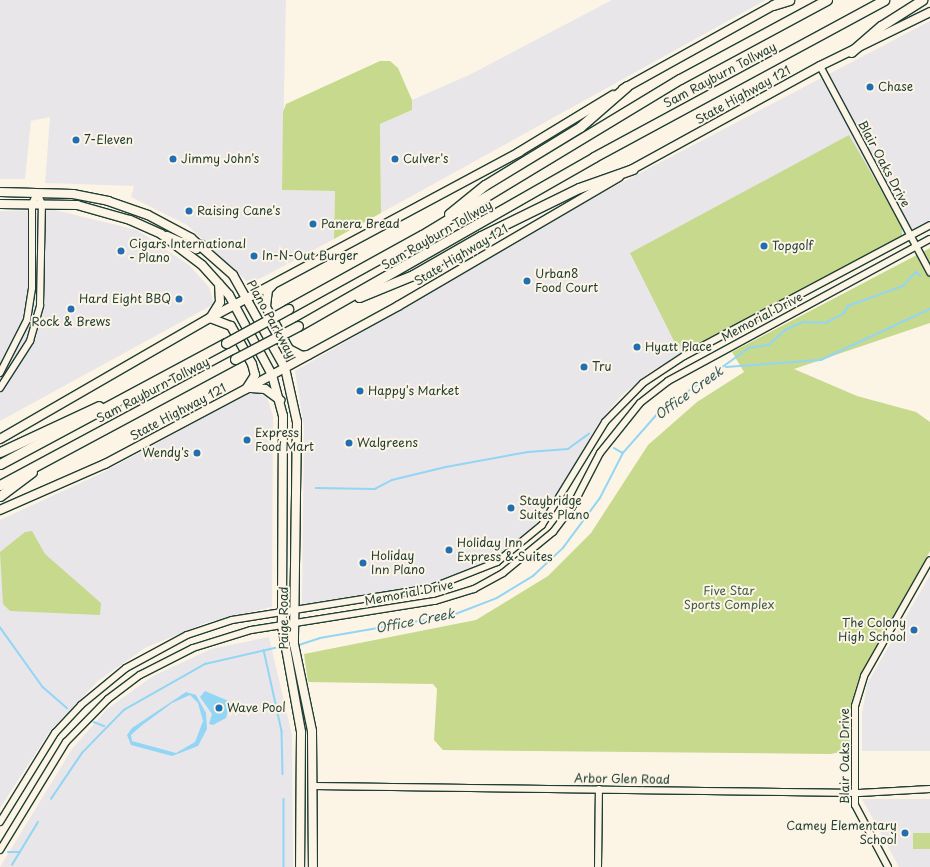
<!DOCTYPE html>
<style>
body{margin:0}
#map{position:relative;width:930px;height:867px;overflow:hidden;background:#fcf5e5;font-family:"Playpen Sans",sans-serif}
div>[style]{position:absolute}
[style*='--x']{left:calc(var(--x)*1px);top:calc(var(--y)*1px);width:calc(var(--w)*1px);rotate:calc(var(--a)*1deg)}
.built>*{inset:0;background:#e9e6ea}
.green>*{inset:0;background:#c6d98d;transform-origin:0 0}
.water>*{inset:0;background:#92d5f4}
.stream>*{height:1.5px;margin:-0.75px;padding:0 0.75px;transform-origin:0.75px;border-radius:0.75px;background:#92d5f4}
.roads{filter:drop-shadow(1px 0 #1f3d34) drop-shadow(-1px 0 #1f3d34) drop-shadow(0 1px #1f3d34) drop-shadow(0 -1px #1f3d34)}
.minor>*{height:6px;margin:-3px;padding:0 3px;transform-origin:3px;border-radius:3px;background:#fcf5e5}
.major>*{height:8px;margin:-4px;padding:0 4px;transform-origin:4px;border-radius:4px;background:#fcf5e5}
.highway>*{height:9px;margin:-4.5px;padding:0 4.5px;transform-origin:4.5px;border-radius:4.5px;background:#fcf5e5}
.bridges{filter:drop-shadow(1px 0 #1f3d34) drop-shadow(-1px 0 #1f3d34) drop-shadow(0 1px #1f3d34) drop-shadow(0 -1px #1f3d34)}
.highway-bridge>*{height:9px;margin:-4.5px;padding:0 4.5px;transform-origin:4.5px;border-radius:4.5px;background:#fcf5e5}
.dots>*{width:11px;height:11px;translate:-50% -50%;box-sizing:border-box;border:2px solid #fcf5e5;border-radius:50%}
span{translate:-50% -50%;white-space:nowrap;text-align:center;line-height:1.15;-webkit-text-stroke:4px #fcf5e5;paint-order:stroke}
.street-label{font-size:12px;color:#1f3d34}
.poi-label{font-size:12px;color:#1f3d34}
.left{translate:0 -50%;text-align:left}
.right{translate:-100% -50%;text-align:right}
.park-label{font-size:12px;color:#405c46}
.water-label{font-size:13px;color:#365b5a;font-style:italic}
</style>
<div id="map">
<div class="built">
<i style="clip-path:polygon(0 0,286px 0,282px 190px,335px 191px,334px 239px,250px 284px,187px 225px,131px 197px,134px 186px,45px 183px,50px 117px,31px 121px,25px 179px,0 179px)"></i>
<i style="clip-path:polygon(612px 0,766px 0,381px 213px,380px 124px,412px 110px,412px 100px,471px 74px)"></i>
<i style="clip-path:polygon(930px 21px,930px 220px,651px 371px,621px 396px,598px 424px,553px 503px,524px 538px,494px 558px,467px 572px,432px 584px,302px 604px,304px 427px,295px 371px,598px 195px)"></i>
<i style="clip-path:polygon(55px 210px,137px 230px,189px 265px,209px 287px,214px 304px,0 421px,0 211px)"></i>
<i style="clip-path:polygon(253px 391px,267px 397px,273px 416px,272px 607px,205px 623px,145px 648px,98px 681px,50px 731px,0 808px,0 520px,102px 473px)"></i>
<i style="clip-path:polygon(930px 575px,930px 751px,862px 751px,862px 714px,867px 684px)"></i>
<i style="clip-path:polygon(269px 637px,292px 735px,293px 867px,0 867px,72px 749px,107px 709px,153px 676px,211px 649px)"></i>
<i style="clip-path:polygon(862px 799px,930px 799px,930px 867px,899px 867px)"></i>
</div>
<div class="green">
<i style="clip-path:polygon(380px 61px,390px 61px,398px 68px,412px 100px,412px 110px,380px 124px,381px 213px,334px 239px,335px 191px,282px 190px,283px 112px,286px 104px)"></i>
<i style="clip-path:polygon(849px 135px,902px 226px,902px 236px,688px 351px,684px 350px,674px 341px,630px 253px)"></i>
<i style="clip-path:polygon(930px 248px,930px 323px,794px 369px,857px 396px,916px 412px,930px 422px,930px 551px,858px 681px,851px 704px,849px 750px,831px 754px,443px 750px,434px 740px,437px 689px,433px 684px,308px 682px,304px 654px,476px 620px,548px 576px,591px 533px,648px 445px,697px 402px,744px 372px,732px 352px)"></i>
<i style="clip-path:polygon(32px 531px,45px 554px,101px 603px,100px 615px,10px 611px,3px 604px,0 552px,25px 532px)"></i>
<i style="left:930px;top:833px;width:16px;height:17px;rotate:90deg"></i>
</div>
<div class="water">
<i style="clip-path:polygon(205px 691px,231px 702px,226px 718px,213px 725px,209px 724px,212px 714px,200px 697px)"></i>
<i style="clip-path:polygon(evenodd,186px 692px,196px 695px,206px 713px,207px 729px,198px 746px,172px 756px,131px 745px,127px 735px,132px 728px,186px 692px,190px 695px,198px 703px,203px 721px,195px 742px,176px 753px,132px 741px,131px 735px,141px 726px,172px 703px,190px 695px)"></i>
</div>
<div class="stream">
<i style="--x:726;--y:367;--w:95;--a:-4.2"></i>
<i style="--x:821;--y:360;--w:120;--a:-25.1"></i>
<i style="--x:614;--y:448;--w:10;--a:29"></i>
<i style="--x:316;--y:488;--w:59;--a:1"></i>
<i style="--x:375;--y:489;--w:19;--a:-28"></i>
<i style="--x:392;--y:480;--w:56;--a:-13.5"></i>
<i style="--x:446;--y:467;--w:83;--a:-10.4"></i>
<i style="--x:528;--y:452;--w:40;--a:-4.3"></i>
<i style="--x:568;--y:449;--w:26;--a:-36"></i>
<i style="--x:0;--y:627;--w:74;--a:54.4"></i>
<i style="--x:43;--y:687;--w:32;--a:41"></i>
<i style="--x:299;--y:645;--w:22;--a:-18"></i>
<i style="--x:320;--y:638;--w:135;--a:-9.8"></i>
<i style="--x:453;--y:615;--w:47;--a:-21.1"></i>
<i style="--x:497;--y:598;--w:42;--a:-31.4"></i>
<i style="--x:533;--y:576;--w:41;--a:-43"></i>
<i style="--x:563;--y:548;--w:62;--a:-53.5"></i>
<i style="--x:600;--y:498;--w:51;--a:-62.9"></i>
<i style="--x:623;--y:453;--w:55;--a:-48.7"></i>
<i style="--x:659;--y:412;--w:110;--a:-35.4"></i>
<i style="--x:749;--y:348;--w:20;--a:-9"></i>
<i style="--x:769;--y:345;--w:22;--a:-43"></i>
<i style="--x:785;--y:330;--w:20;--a:-24"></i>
<i style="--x:803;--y:322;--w:23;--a:2"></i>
<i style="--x:826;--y:323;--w:21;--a:-29"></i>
<i style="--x:844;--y:313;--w:8;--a:-60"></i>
<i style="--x:848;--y:306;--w:59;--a:-20"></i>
<i style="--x:903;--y:286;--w:19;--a:-47"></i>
<i style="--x:916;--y:272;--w:6;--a:39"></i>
<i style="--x:264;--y:650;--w:83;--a:77.5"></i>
<i style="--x:282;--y:731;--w:43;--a:88.7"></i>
<i style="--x:94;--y:722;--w:11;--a:22"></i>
<i style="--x:51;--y:799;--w:55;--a:-56"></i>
<i style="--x:82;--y:753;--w:60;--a:-45.7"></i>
<i style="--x:124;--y:710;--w:93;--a:-29.6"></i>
<i style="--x:205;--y:664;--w:72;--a:-12.9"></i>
<i style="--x:284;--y:799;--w:68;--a:90"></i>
<i style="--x:8;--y:852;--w:12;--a:0"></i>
<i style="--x:12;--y:865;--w:50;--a:-58.8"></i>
</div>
<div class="roads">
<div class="minor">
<i style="--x:820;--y:66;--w:234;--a:61.9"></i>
<i style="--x:0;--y:373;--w:59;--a:-63"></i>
<i style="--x:27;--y:320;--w:32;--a:-81"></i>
<i style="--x:32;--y:288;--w:84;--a:-90"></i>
<i style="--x:32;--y:204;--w:12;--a:-66"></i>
<i style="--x:0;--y:388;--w:56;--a:-57.4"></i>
<i style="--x:30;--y:341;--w:37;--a:-74"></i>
<i style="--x:40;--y:305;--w:101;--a:-88.9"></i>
<i style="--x:42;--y:204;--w:12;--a:-114"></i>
<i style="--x:314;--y:786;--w:545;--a:0.74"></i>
<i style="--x:859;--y:793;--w:71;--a:-3.2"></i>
<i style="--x:0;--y:822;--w:105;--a:-58.3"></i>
<i style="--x:55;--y:733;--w:38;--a:-47"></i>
<i style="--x:81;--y:705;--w:58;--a:-39.4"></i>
<i style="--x:126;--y:668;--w:69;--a:-28.4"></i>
<i style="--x:187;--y:635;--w:47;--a:-18.4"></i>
<i style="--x:232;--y:620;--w:202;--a:-9.1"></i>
<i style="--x:431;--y:588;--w:71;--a:-21.5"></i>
<i style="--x:497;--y:562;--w:58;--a:-39.4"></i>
<i style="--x:542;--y:525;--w:121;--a:-58.5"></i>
<i style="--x:605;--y:422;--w:54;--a:-45.7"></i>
<i style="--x:643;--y:383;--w:49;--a:-33.4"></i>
<i style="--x:684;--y:356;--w:279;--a:-28"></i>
<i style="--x:0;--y:850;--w:127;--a:-58.6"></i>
<i style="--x:66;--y:742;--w:60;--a:-45.7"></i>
<i style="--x:108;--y:699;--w:40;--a:-37"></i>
<i style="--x:140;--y:675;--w:59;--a:-27"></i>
<i style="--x:193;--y:648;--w:61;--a:-17.2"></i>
<i style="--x:251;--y:630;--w:186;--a:-9"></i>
<i style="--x:435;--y:601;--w:41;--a:-17.1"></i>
<i style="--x:474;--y:589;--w:33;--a:-29"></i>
<i style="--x:503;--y:573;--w:65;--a:-39.4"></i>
<i style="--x:553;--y:532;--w:31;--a:-53"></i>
<i style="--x:572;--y:507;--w:61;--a:-62.6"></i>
<i style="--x:600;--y:453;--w:64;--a:-51.3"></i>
<i style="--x:640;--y:403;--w:36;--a:-38"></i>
<i style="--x:668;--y:381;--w:298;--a:-28.5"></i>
<i style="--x:598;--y:867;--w:78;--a:-89.3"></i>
<i style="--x:888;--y:867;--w:70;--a:-118"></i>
<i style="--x:855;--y:805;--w:99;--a:-90"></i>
<i style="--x:855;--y:706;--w:31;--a:-73"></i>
<i style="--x:864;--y:676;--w:133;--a:-60.4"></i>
</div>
<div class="major">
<i style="--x:623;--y:89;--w:179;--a:-29.1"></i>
<i style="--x:629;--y:171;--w:218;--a:-28.8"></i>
<i style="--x:820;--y:66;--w:123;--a:-26.1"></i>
<i style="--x:0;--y:192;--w:73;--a:1.6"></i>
<i style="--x:73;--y:194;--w:36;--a:11"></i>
<i style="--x:108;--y:201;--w:42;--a:19.3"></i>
<i style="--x:148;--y:215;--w:49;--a:28.1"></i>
<i style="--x:191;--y:238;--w:56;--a:41.4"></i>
<i style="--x:233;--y:275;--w:107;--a:60.8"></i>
<i style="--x:285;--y:368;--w:55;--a:77.5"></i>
<i style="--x:297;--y:422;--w:222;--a:90.8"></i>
<i style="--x:294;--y:644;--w:89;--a:78.3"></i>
<i style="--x:312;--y:731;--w:136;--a:89.6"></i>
<i style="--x:0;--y:204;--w:77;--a:0.7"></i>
<i style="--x:77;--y:205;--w:55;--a:15.8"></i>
<i style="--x:130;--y:220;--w:34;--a:24"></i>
<i style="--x:161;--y:234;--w:51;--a:37.1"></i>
<i style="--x:202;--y:265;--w:40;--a:48"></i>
<i style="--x:229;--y:295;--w:91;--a:61.7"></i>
<i style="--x:272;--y:375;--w:42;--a:75"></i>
<i style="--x:283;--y:416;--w:210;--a:90.3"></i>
<i style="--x:282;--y:626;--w:108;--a:79.8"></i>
<i style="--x:301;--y:732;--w:135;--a:90.4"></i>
<i style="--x:167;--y:236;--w:32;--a:24"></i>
<i style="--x:196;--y:249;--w:7;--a:-34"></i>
<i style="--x:272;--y:286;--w:6;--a:135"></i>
<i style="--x:268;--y:290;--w:17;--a:97"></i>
<i style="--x:266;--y:307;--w:48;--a:61.3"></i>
<i style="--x:289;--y:349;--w:15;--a:28"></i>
<i style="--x:302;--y:356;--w:6;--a:-9"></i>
<i style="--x:212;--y:315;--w:15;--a:-58"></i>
<i style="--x:220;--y:302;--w:18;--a:-93"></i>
<i style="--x:210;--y:318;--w:22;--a:21"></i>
<i style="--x:231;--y:326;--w:43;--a:61.1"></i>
<i style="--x:252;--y:364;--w:11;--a:75"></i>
<i style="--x:255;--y:375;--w:15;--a:122"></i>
<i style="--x:251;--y:388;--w:14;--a:4"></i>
<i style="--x:265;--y:389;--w:19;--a:36"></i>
<i style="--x:0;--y:439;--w:242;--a:-30"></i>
<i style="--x:210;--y:318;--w:351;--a:-28.2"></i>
<i style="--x:519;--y:152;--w:110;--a:-31.2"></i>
<i style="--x:0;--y:510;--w:115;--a:-23.7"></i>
<i style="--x:105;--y:464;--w:160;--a:-28"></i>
<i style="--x:246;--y:389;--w:173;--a:-28.6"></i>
<i style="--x:398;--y:306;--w:256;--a:-30.3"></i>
</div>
<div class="highway">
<i style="--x:773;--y:5;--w:17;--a:-17"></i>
<i style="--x:851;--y:52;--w:40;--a:-41"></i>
<i style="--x:881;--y:26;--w:49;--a:-32.4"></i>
<i style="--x:449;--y:214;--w:46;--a:-38.9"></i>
<i style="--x:485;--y:185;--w:111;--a:-31.4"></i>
<i style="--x:580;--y:127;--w:62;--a:-41.1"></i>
<i style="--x:359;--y:297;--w:58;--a:-22.2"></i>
<i style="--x:413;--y:275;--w:78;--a:-29.8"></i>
<i style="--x:481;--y:236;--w:109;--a:-26.1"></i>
<i style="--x:579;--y:188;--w:57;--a:-19.4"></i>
<i style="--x:288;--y:309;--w:153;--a:-28.9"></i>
<i style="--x:422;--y:235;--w:301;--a:-31.2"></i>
<i style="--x:680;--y:79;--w:167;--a:-28.3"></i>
<i style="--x:298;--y:326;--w:341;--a:-29.7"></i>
<i style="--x:594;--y:157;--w:330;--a:-28.4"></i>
<i style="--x:0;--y:452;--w:109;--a:-24.9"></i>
<i style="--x:0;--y:464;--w:256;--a:-28.2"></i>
<i style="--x:0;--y:485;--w:267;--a:-28.2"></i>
<i style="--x:0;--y:496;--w:40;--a:-37"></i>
</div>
</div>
<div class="bridges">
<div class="highway-bridge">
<i style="--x:226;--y:343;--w:71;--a:-28.7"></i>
<i style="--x:235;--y:359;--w:71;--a:-27.6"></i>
</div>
</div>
<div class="dots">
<i style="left:870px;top:87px;background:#1f6fb2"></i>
<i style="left:76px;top:140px;background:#1f6fb2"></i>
<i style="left:173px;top:159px;background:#1f6fb2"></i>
<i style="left:395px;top:159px;background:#1f6fb2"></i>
<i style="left:189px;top:211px;background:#1f6fb2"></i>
<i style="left:313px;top:224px;background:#1f6fb2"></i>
<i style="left:764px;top:246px;background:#1f6fb2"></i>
<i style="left:121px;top:251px;background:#1f6fb2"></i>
<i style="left:254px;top:256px;background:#1f6fb2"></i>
<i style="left:527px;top:281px;background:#1f6fb2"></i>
<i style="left:179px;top:299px;background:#1f6fb2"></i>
<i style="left:71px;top:309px;background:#1f6fb2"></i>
<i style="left:637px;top:347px;background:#1f6fb2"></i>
<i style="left:584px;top:367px;background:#1f6fb2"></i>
<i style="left:360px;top:391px;background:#1f6fb2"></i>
<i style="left:247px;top:440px;background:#1f6fb2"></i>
<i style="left:349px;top:443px;background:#1f6fb2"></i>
<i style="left:197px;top:453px;background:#1f6fb2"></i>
<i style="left:511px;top:508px;background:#1f6fb2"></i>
<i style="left:449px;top:550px;background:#1f6fb2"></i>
<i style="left:363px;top:563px;background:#1f6fb2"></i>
<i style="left:914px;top:630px;background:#1f6fb2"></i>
<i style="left:219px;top:708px;background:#1f6fb2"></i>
<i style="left:905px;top:833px;background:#1f6fb2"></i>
</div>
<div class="street-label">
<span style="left:720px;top:75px;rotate:-28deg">Sam Rayburn Tollway</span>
<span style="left:743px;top:95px;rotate:-29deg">State Highway 121</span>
<span style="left:884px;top:164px;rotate:62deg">Blair Oaks Drive</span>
<span style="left:437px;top:235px;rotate:-30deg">Sam Rayburn Tollway</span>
<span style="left:461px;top:255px;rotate:-31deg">State Highway 121</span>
<span style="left:762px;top:317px;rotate:-28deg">Memorial Drive</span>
<span style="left:271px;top:319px;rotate:61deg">Plano Parkway</span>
<span style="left:153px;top:390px;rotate:-28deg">Sam Rayburn Tollway</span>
<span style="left:178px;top:412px;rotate:-28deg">State Highway 121</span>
<span style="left:409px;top:593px;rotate:-11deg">Memorial Drive</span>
<span style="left:284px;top:618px;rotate:-90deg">Paige Road</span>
<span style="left:845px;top:756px;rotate:-90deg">Blair Oaks Drive</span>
<span style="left:622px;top:779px;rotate:1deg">Arbor Glen Road</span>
</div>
<div class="poi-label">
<span class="left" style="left:878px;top:87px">Chase</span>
<span class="left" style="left:84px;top:140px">7-Eleven</span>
<span class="left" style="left:181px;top:159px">Jimmy John's</span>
<span class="left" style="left:403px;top:159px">Culver's</span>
<span class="left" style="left:197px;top:211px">Raising Cane's</span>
<span class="left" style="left:321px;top:224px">Panera Bread</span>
<span class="left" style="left:129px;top:251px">Cigars International<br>- Plano</span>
<span class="left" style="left:772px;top:246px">Topgolf</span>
<span class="left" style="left:262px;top:256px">In-N-Out Burger</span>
<span class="left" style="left:535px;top:281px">Urban8<br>Food Court</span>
<span class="right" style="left:171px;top:299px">Hard Eight BBQ</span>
<span style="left:71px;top:322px">Rock &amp; Brews</span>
<span class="left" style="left:645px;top:347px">Hyatt Place</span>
<span class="left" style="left:592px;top:367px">Tru</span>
<span class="left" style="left:368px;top:391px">Happy's Market</span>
<span class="left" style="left:255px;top:440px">Express<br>Food Mart</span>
<span class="left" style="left:357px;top:443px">Walgreens</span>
<span class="right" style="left:189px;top:453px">Wendy's</span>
<span class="left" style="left:519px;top:508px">Staybridge<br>Suites Plano</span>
<span class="left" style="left:457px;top:550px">Holiday Inn<br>Express &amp; Suites</span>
<span class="left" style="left:371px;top:563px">Holiday<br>Inn Plano</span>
<span class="right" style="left:906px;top:630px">The Colony<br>High School</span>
<span class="left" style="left:227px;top:708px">Wave Pool</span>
<span class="right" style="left:897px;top:833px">Camey Elementary<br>School</span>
</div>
<div class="park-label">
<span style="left:729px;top:598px">Five Star<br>Sports Complex</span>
</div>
<div class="water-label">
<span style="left:689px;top:393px;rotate:-36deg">Office Creek</span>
<span style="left:415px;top:621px;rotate:-11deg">Office Creek</span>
</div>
</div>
